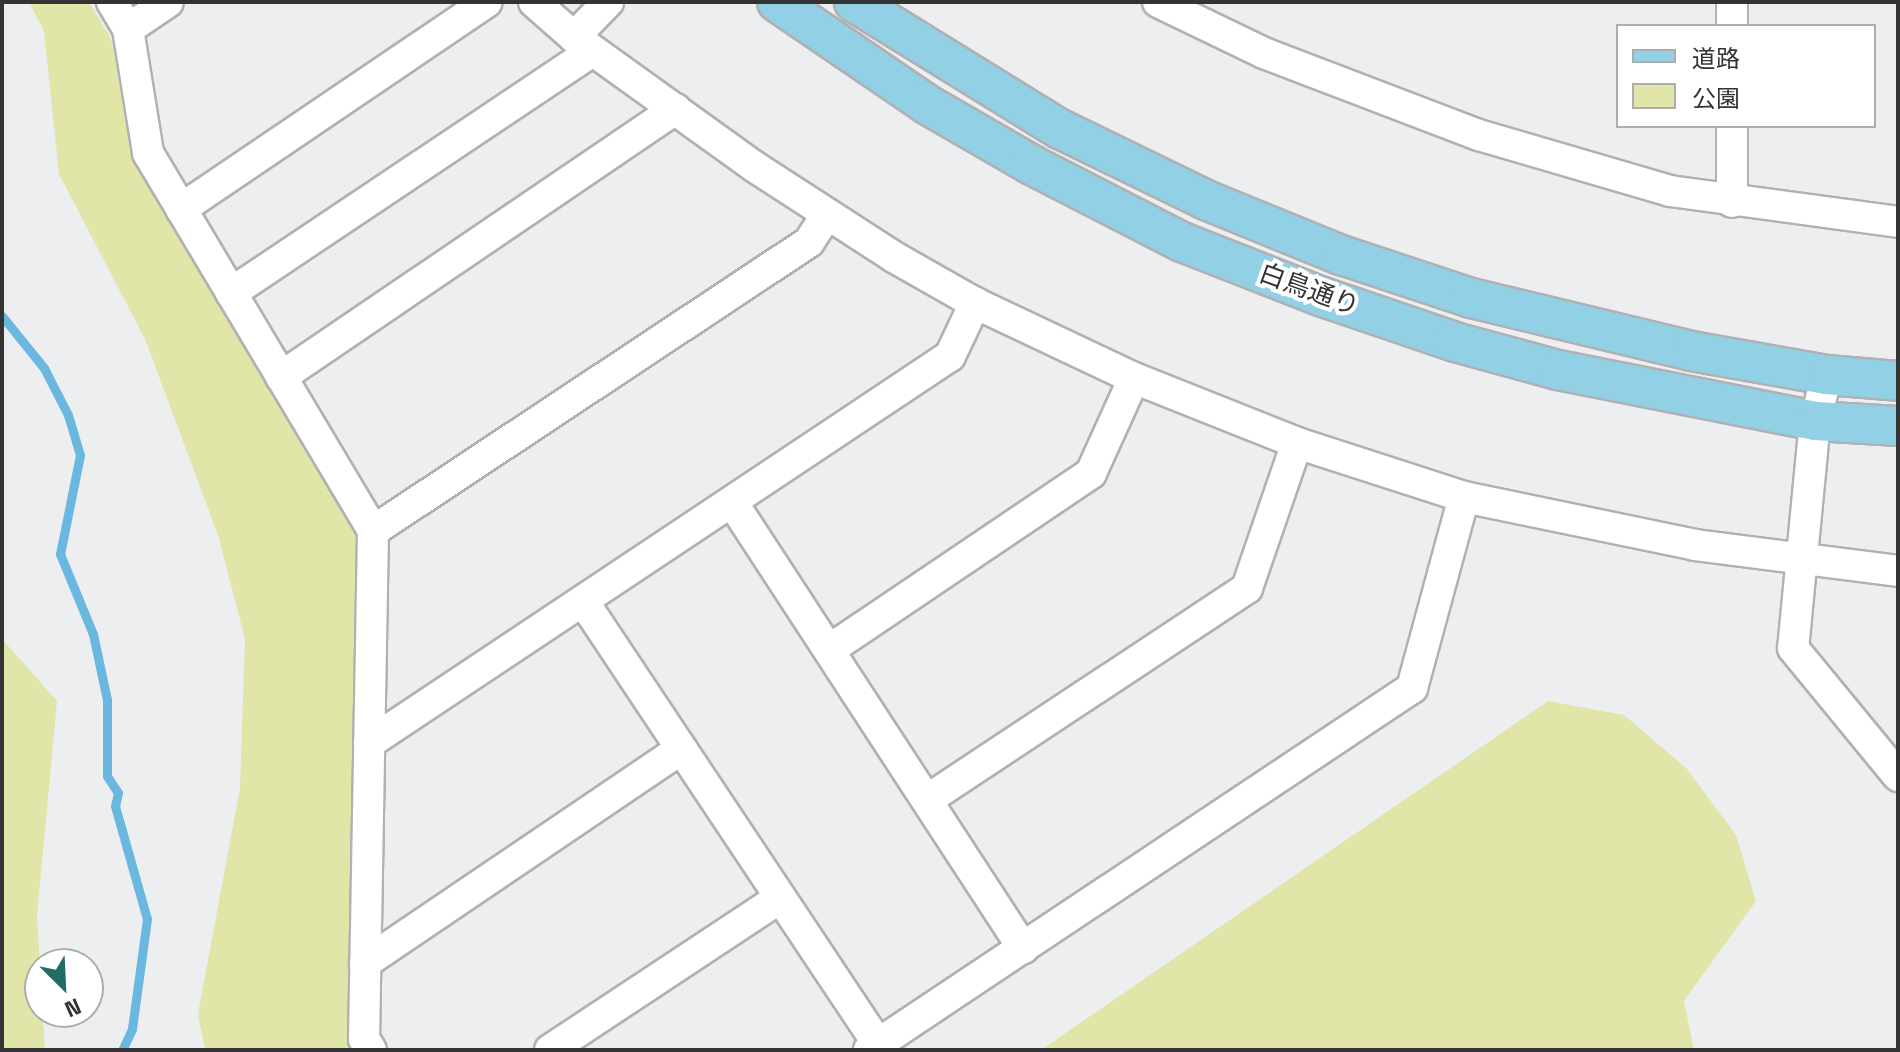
<!DOCTYPE html>
<meta charset="utf-8">
<style>
body{margin:0}
#map{position:relative;width:1900px;height:1052px;overflow:hidden;background:#eceef0;font-family:"Space Grotesk","Noto Sans JP",sans-serif}
div>[style]{position:absolute}
[style*='--x']{left:calc(var(--x)*1px);top:calc(var(--y)*1px);width:calc(var(--w)*1px);rotate:calc(var(--a)*1deg)}
.green>*{inset:0;background:#e1e5a8}
.stream>*{height:9px;margin:-4.5px;padding:0 4.5px;transform-origin:4.5px;border-radius:4.5px;background:#6ab7e0}
.roads{filter:drop-shadow(2px 0 #afb1b3) drop-shadow(-2px 0 #afb1b3) drop-shadow(0 2px #afb1b3) drop-shadow(0 -2px #afb1b3)}
.minor>*{height:30px;margin:-15px;padding:0 15px;transform-origin:15px;border-radius:15px;background:#fff}
.major>*{height:38px;margin:-19px;padding:0 19px;transform-origin:19px;border-radius:19px;background:#92d0e6}
span{translate:-50% -50%;white-space:nowrap;text-align:center;line-height:1.15;-webkit-text-stroke:8px #fff;paint-order:stroke}
.street-label{font-size:26px;color:#333334}
.frame{position:absolute;inset:0;border:4px solid #333334;pointer-events:none}
.legend{position:absolute;left:1616px;top:24px;width:260px;height:104px;box-sizing:border-box;background:#fff;border:2px solid #adadae;margin:0;padding:10px 14px;list-style:none;font-size:24px;color:#333334}
.legend li{display:flex;align-items:center;gap:16px;height:40px}
.legend b{width:40px;border:2px solid #adadae}
.north{position:absolute;left:24px;top:948px;width:80px;height:80px;box-sizing:border-box;background:#fff;border:2px solid #adadae;border-radius:50%;rotate:156deg;font-size:22px;font-weight:700;line-height:32px;text-align:center;color:#333334}
.north::after{content:'';display:block;margin:auto;width:28px;height:36px;background:#216c67;clip-path:polygon(50% 0,100% 100%,50% 72%,0 100%)}
</style>
<div id="map">
<div class="green">
<i style="clip-path:polygon(29px 2px,89px 2px,110px 37px,183px 239px,373px 551px,350px 1050px,205px 1050px,198px 1014px,240px 788px,245px 639px,218px 535px,145px 339px,59px 174px,44px 31px)"></i>
<i style="clip-path:polygon(2px 639px,57px 701px,37px 916px,45px 1050px,2px 1050px)"></i>
<i style="clip-path:polygon(1548px 701px,1624px 715px,1687px 769px,1736px 835px,1756px 901px,1684px 1001px,1694px 1050px,1041px 1050px)"></i>
</div>
<div class="stream">
<i style="--x:2;--y:316;--w:67;--a:51.1"></i>
<i style="--x:44;--y:368;--w:53;--a:62.9"></i>
<i style="--x:68;--y:415;--w:42;--a:73.3"></i>
<i style="--x:80;--y:455;--w:101;--a:101.4"></i>
<i style="--x:60;--y:554;--w:87;--a:67.6"></i>
<i style="--x:93;--y:634;--w:67;--a:78"></i>
<i style="--x:107;--y:700;--w:76;--a:90"></i>
<i style="--x:107;--y:776;--w:20;--a:57"></i>
<i style="--x:118;--y:793;--w:13;--a:103"></i>
<i style="--x:115;--y:806;--w:117;--a:74.2"></i>
<i style="--x:147;--y:919;--w:111;--a:97.8"></i>
<i style="--x:132;--y:1029;--w:23;--a:115"></i>
</div>
<div class="roads">
<div class="minor">
<i style="--x:112;--y:2;--w:31;--a:59"></i>
<i style="--x:128;--y:29;--w:126;--a:80.8"></i>
<i style="--x:148;--y:153;--w:440;--a:59.2"></i>
<i style="--x:373;--y:531;--w:508;--a:91.01"></i>
<i style="--x:364;--y:1039;--w:13;--a:58"></i>
<i style="--x:534;--y:2;--w:53;--a:41.2"></i>
<i style="--x:574;--y:37;--w:223;--a:35.7"></i>
<i style="--x:755;--y:167;--w:166;--a:32.9"></i>
<i style="--x:894;--y:257;--w:93;--a:29.6"></i>
<i style="--x:975;--y:303;--w:176;--a:25.3"></i>
<i style="--x:1134;--y:378;--w:175;--a:21.7"></i>
<i style="--x:1297;--y:443;--w:176;--a:17.9"></i>
<i style="--x:1464;--y:497;--w:236;--a:11.7"></i>
<i style="--x:1695;--y:545;--w:205;--a:7.3"></i>
<i style="--x:1158;--y:2;--w:118;--a:25.7"></i>
<i style="--x:1264;--y:53;--w:230;--a:20.9"></i>
<i style="--x:1479;--y:135;--w:199;--a:16.3"></i>
<i style="--x:1670;--y:191;--w:230;--a:7.7"></i>
<i style="--x:1732;--y:26;--w:24;--a:-90"></i>
<i style="--x:128;--y:29;--w:48;--a:-34"></i>
<i style="--x:574;--y:37;--w:49;--a:-45.8"></i>
<i style="--x:1732;--y:202;--w:76;--a:-90"></i>
<i style="--x:181;--y:209;--w:369;--a:-34.1"></i>
<i style="--x:231;--y:293;--w:435;--a:-33.8"></i>
<i style="--x:1827;--y:375;--w:48;--a:104.6"></i>
<i style="--x:1815;--y:421;--w:228;--a:95.5"></i>
<i style="--x:1793;--y:648;--w:166;--a:50.6"></i>
<i style="--x:281;--y:377;--w:477;--a:-34.2"></i>
<i style="--x:732;--y:502;--w:533;--a:56.88"></i>
<i style="--x:373;--y:531;--w:523;--a:-33.54"></i>
<i style="--x:809;--y:242;--w:33;--a:-57"></i>
<i style="--x:583;--y:601;--w:532;--a:56.34"></i>
<i style="--x:829;--y:650;--w:316;--a:-34"></i>
<i style="--x:1091;--y:473;--w:104;--a:-65.6"></i>
<i style="--x:369;--y:743;--w:698;--a:-33.67"></i>
<i style="--x:950;--y:356;--w:59;--a:-64.7"></i>
<i style="--x:927;--y:800;--w:384;--a:-33.5"></i>
<i style="--x:1247;--y:588;--w:153;--a:-71"></i>
<i style="--x:365;--y:963;--w:382;--a:-34.1"></i>
<i style="--x:550;--y:1050;--w:276;--a:-33.5"></i>
<i style="--x:869;--y:1050;--w:653;--a:-33.69"></i>
<i style="--x:1412;--y:688;--w:198;--a:-74.8"></i>
</div>
<div class="major">
<i style="--x:777;--y:2;--w:183;--a:34.3"></i>
<i style="--x:928;--y:105;--w:118;--a:30"></i>
<i style="--x:1030;--y:164;--w:171;--a:27.2"></i>
<i style="--x:1182;--y:242;--w:148;--a:21.4"></i>
<i style="--x:1320;--y:296;--w:143;--a:18.8"></i>
<i style="--x:1455;--y:342;--w:107;--a:15.2"></i>
<i style="--x:1558;--y:370;--w:262;--a:11.2"></i>
<i style="--x:1815;--y:421;--w:83;--a:3.4"></i>
<i style="--x:854;--y:2;--w:242;--a:31.7"></i>
<i style="--x:1060;--y:129;--w:162;--a:25.9"></i>
<i style="--x:1206;--y:200;--w:146;--a:22.2"></i>
<i style="--x:1341;--y:255;--w:137;--a:18.3"></i>
<i style="--x:1471;--y:298;--w:226;--a:13.5"></i>
<i style="--x:1691;--y:351;--w:138;--a:10"></i>
<i style="--x:1827;--y:375;--w:71;--a:4.8"></i>
</div>
</div>
<div class="street-label">
<span style="left:1309px;top:290px;rotate:20deg">白鳥通り</span>
</div>
<div class="frame"></div>
<ul class="legend">
<li><b style="height:10px;background:#92d0e6"></b>道路</li>
<li><b style="height:22px;background:#e1e5a8"></b>公園</li>
</ul>
<div class="north">N</div>
</div>
